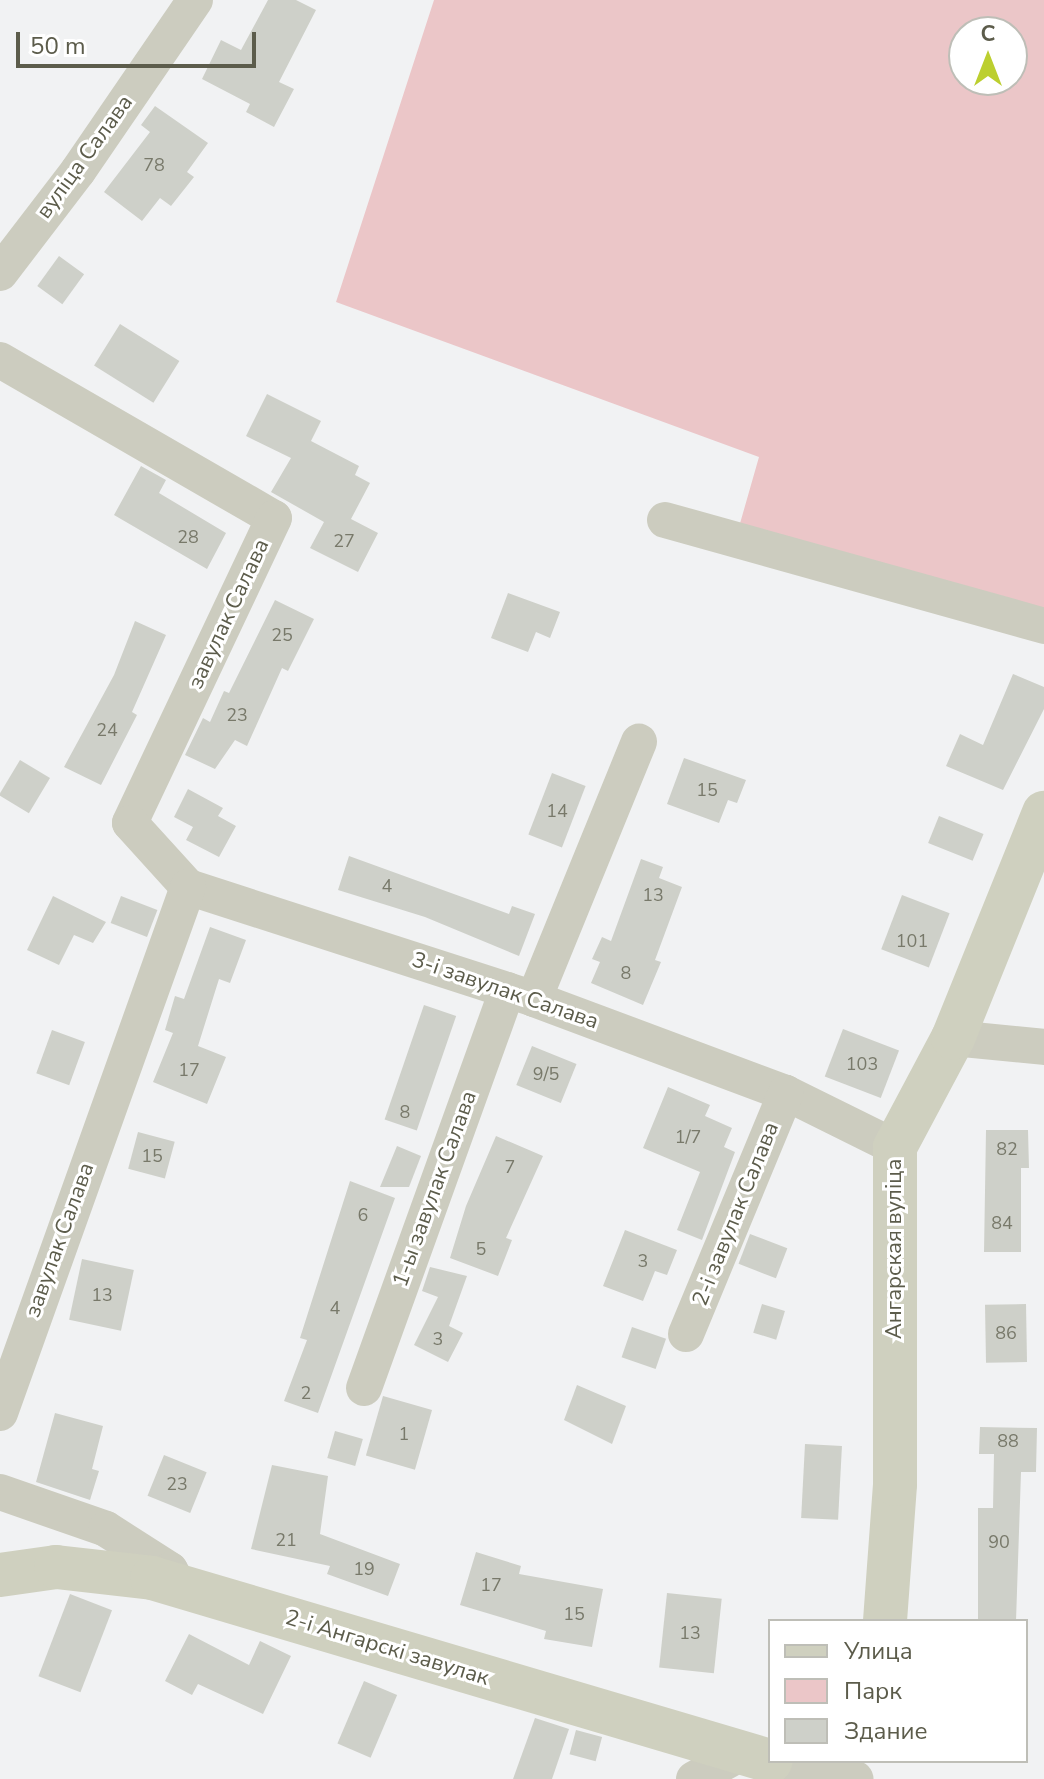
<!DOCTYPE html>
<meta charset="utf-8">
<style>
body{margin:0}
#map{position:relative;width:1044px;height:1779px;overflow:hidden;background:#f1f2f3;font-family:"Nunito Sans",sans-serif}
div>[style]{position:absolute}
[style*='--x']{left:calc(var(--x)*1px);top:calc(var(--y)*1px);width:calc(var(--w)*1px);rotate:calc(var(--a)*1deg)}
.green>*{inset:0;background:#ebc6c8}
.building>*{inset:0;background:#ced0c9;transform-origin:0 0}
.street>*{height:36px;margin:-18px;padding:0 18px;transform-origin:18px;border-radius:18px;background:#ccccbf}
.secondary>*{height:44px;margin:-22px;padding:0 22px;transform-origin:22px;border-radius:22px;background:#cfd0bf}
span{translate:-50% -50%;white-space:nowrap;text-align:center;line-height:1.15;-webkit-text-stroke:6px #fff;paint-order:stroke}
.number-label{font-size:18px;color:#78796a}
.number-label span{-webkit-text-stroke-width:0}
.street-label{font-size:22px;color:#5c5c4b}
.legend{position:absolute;left:768px;top:1619px;width:260px;height:144px;box-sizing:border-box;background:#fff;border:2px solid #bebeb7;margin:0;padding:10px 14px;list-style:none;font-size:24px;color:#5c5c4b}
.legend li{display:flex;align-items:center;gap:16px;height:40px}
.legend b{width:40px;border:2px solid #bebeb7}
.north{position:absolute;left:948px;top:16px;width:80px;height:80px;box-sizing:border-box;background:#fff;border:2px solid #bebeb7;border-radius:50%;rotate:0deg;font-size:22px;font-weight:700;line-height:32px;text-align:center;color:#5c5c4b}
.north::after{content:'';display:block;margin:auto;width:28px;height:36px;background:#bccf2f;clip-path:polygon(50% 0,100% 100%,50% 72%,0 100%)}
.scale{position:absolute;left:16px;top:32px;width:240px;height:36px;box-sizing:border-box;border:4px solid #5c5c4b;border-top:0;padding-left:10px;font-size:24px;line-height:28px;white-space:nowrap;color:#5c5c4b;-webkit-text-stroke:6px #fff;paint-order:stroke}
</style>
<div id="map">
<div class="green">
<i style="clip-path:polygon(evenodd,434px 0,1044px 0,1044px 609px,739px 527px,759px 457px,336px 302px,434px 0,964px 32px,1012px 32px,1012px 80px,964px 80px,964px 32px)"></i>
</div>
<div class="building">
<i style="clip-path:polygon(268px 0,296px 0,316px 10px,279px 82px,294px 89px,274px 127px,246px 112px,250px 104px,202px 79px,221px 40px,241px 50px)"></i>
<i style="clip-path:polygon(155px 106px,208px 143px,187px 172px,194px 177px,171px 206px,160px 198px,142px 221px,104px 192px,150px 132px,141px 125px)"></i>
<i style="left:59px;top:256px;width:31px;height:37px;rotate:36deg"></i>
<i style="left:120px;top:324px;width:70px;height:49px;rotate:32deg"></i>
<i style="clip-path:polygon(267px 394px,321px 421px,311px 441px,359px 466px,355px 475px,370px 483px,351px 519px,378px 533px,358px 572px,310px 548px,324px 522px,271px 492px,291px 458px,246px 436px)"></i>
<i style="clip-path:polygon(141px 466px,166px 480px,159px 493px,226px 533px,207px 569px,114px 515px)"></i>
<i style="clip-path:polygon(508px 593px,560px 612px,550px 638px,536px 632px,528px 652px,491px 638px)"></i>
<i style="clip-path:polygon(275px 600px,314px 619px,288px 671px,282px 668px,247px 746px,235px 740px,215px 769px,185px 755px,203px 718px,210px 722px,224px 691px,229px 693px)"></i>
<i style="clip-path:polygon(135px 621px,166px 635px,132px 712px,137px 715px,101px 785px,64px 767px,114px 675px)"></i>
<i style="clip-path:polygon(1013px 674px,1044px 687px,1044px 709px,1003px 790px,946px 766px,960px 734px,983px 745px)"></i>
<i style="clip-path:polygon(684px 758px,746px 780px,737px 803px,728px 800px,719px 823px,667px 804px)"></i>
<i style="left:20px;top:760px;width:35px;height:41px;rotate:31deg"></i>
<i style="left:552px;top:773px;width:36px;height:66px;rotate:21deg"></i>
<i style="clip-path:polygon(188px 789px,223px 808px,218px 816px,236px 826px,219px 857px,186px 840px,193px 827px,174px 817px)"></i>
<i style="left:939px;top:816px;width:48px;height:29px;rotate:22deg"></i>
<i style="clip-path:polygon(349px 856px,509px 914px,512px 906px,535px 914px,519px 956px,425px 917px,338px 890px)"></i>
<i style="clip-path:polygon(641px 859px,663px 867px,659px 878px,682px 887px,655px 960px,661px 962px,643px 1005px,591px 983px,600px 962px,592px 959px,602px 937px,611px 941px)"></i>
<i style="left:902px;top:895px;width:51px;height:58px;rotate:21deg"></i>
<i style="clip-path:polygon(53px 896px,106px 922px,93px 943px,74px 935px,59px 965px,27px 950px)"></i>
<i style="left:121px;top:896px;width:39px;height:29px;rotate:21deg"></i>
<i style="clip-path:polygon(210px 927px,246px 940px,230px 983px,219px 979px,198px 1046px,226px 1057px,207px 1104px,153px 1082px,173px 1033px,165px 1030px,175px 996px,184px 999px)"></i>
<i style="left:424px;top:1005px;width:34px;height:121px;rotate:19deg"></i>
<i style="left:843px;top:1029px;width:60px;height:51px;rotate:21deg"></i>
<i style="left:52px;top:1030px;width:35px;height:46px;rotate:20deg"></i>
<i style="left:532px;top:1046px;width:48px;height:42px;rotate:22deg"></i>
<i style="clip-path:polygon(668px 1087px,710px 1105px,705px 1116px,732px 1128px,724px 1147px,735px 1152px,702px 1240px,677px 1230px,700px 1172px,643px 1148px)"></i>
<i style="clip-path:polygon(986px 1130px,1028px 1130px,1029px 1168px,1021px 1168px,1021px 1252px,984px 1252px)"></i>
<i style="left:138px;top:1132px;width:38px;height:38px;rotate:15deg"></i>
<i style="clip-path:polygon(496px 1136px,543px 1156px,506px 1238px,512px 1240px,498px 1276px,450px 1258px,466px 1206px)"></i>
<i style="clip-path:polygon(397px 1146px,421px 1156px,409px 1187px,380px 1187px)"></i>
<i style="clip-path:polygon(350px 1181px,395px 1198px,318px 1413px,284px 1401px,307px 1340px,300px 1338px)"></i>
<i style="clip-path:polygon(625px 1230px,677px 1250px,667px 1275px,655px 1271px,643px 1301px,603px 1286px)"></i>
<i style="left:750px;top:1234px;width:40px;height:32px;rotate:21deg"></i>
<i style="left:82px;top:1259px;width:53px;height:62px;rotate:12deg"></i>
<i style="clip-path:polygon(430px 1267px,467px 1276px,449px 1326px,463px 1333px,448px 1362px,414px 1345px,438px 1297px,422px 1291px)"></i>
<i style="left:762px;top:1304px;width:24px;height:30px;rotate:17deg"></i>
<i style="left:1026px;top:1304px;width:58px;height:41px;rotate:89deg"></i>
<i style="left:632px;top:1327px;width:36px;height:32px;rotate:19deg"></i>
<i style="clip-path:polygon(577px 1385px,626px 1406px,612px 1444px,564px 1420px)"></i>
<i style="left:383px;top:1396px;width:51px;height:62px;rotate:16deg"></i>
<i style="clip-path:polygon(55px 1413px,103px 1426px,92px 1469px,99px 1471px,90px 1500px,36px 1482px)"></i>
<i style="clip-path:polygon(980px 1427px,1037px 1428px,1036px 1472px,1021px 1472px,1016px 1621px,978px 1621px,978px 1508px,993px 1508px,994px 1454px,979px 1454px)"></i>
<i style="left:335px;top:1431px;width:29px;height:28px;rotate:16deg"></i>
<i style="left:805px;top:1444px;width:37px;height:74px;rotate:3deg"></i>
<i style="left:164px;top:1455px;width:46px;height:44px;rotate:22deg"></i>
<i style="clip-path:polygon(272px 1465px,328px 1476px,320px 1534px,400px 1564px,388px 1596px,327px 1574px,330px 1566px,251px 1549px)"></i>
<i style="clip-path:polygon(476px 1552px,521px 1566px,519px 1574px,603px 1589px,592px 1647px,544px 1639px,546px 1631px,460px 1605px)"></i>
<i style="left:667px;top:1593px;width:55px;height:75px;rotate:6deg"></i>
<i style="left:70px;top:1594px;width:45px;height:88px;rotate:21deg"></i>
<i style="clip-path:polygon(189px 1634px,249px 1665px,260px 1641px,291px 1656px,263px 1714px,198px 1684px,192px 1695px,165px 1681px)"></i>
<i style="left:364px;top:1681px;width:36px;height:68px;rotate:23deg"></i>
<i style="clip-path:polygon(535px 1718px,569px 1729px,552px 1779px,513px 1779px)"></i>
<i style="left:576px;top:1730px;width:27px;height:25px;rotate:15deg"></i>
</div>
<div class="street">
<i style="--x:0;--y:273;--w:128;--a:-52.6"></i>
<i style="--x:78;--y:171;--w:207;--a:-55.6"></i>
<i style="--x:0;--y:360;--w:316;--a:30"></i>
<i style="--x:274;--y:518;--w:337;--a:115.3"></i>
<i style="--x:130;--y:823;--w:86;--a:47.8"></i>
<i style="--x:188;--y:887;--w:364;--a:17.9"></i>
<i style="--x:534;--y:999;--w:269;--a:20.5"></i>
<i style="--x:786;--y:1093;--w:122;--a:26.4"></i>
<i style="--x:665;--y:520;--w:394;--a:15.6"></i>
<i style="--x:534;--y:999;--w:278;--a:-67.8"></i>
<i style="--x:953;--y:1038;--w:91;--a:5.6"></i>
<i style="--x:686;--y:1334;--w:261;--a:-67.5"></i>
<i style="--x:364;--y:1388;--w:423;--a:-70.2"></i>
<i style="--x:0;--y:1413;--w:559;--a:-70.33"></i>
<i style="--x:0;--y:1492;--w:112;--a:19.2"></i>
<i style="--x:106;--y:1529;--w:76;--a:32.6"></i>
<i style="--x:170;--y:1570;--w:18;--a:61"></i>
<i style="--x:790;--y:1765;--w:67;--a:12"></i>
<i style="--x:694;--y:1779;--w:50;--a:-28.6"></i>
</div>
<div class="secondary">
<i style="--x:0;--y:1575;--w:57;--a:-8.1"></i>
<i style="--x:56;--y:1567;--w:97;--a:6.5"></i>
<i style="--x:152;--y:1578;--w:645;--a:16.49"></i>
<i style="--x:885;--y:1621;--w:137;--a:-85.8"></i>
<i style="--x:895;--y:1484;--w:337;--a:-90"></i>
<i style="--x:895;--y:1147;--w:123;--a:-62"></i>
<i style="--x:953;--y:1038;--w:243;--a:-68"></i>
</div>
<div class="number-label">
<span style="left:154px;top:165px">78</span>
<span style="left:188px;top:537px">28</span>
<span style="left:344px;top:541px">27</span>
<span style="left:282px;top:635px">25</span>
<span style="left:237px;top:715px">23</span>
<span style="left:107px;top:730px">24</span>
<span style="left:707px;top:790px">15</span>
<span style="left:557px;top:811px">14</span>
<span style="left:387px;top:886px">4</span>
<span style="left:653px;top:895px">13</span>
<span style="left:912px;top:941px">101</span>
<span style="left:626px;top:973px">8</span>
<span style="left:862px;top:1064px">103</span>
<span style="left:189px;top:1070px">17</span>
<span style="left:546px;top:1074px">9/5</span>
<span style="left:405px;top:1112px">8</span>
<span style="left:688px;top:1137px">1/7</span>
<span style="left:1007px;top:1149px">82</span>
<span style="left:152px;top:1156px">15</span>
<span style="left:510px;top:1167px">7</span>
<span style="left:363px;top:1215px">6</span>
<span style="left:1002px;top:1223px">84</span>
<span style="left:481px;top:1249px">5</span>
<span style="left:643px;top:1261px">3</span>
<span style="left:102px;top:1295px">13</span>
<span style="left:335px;top:1308px">4</span>
<span style="left:1006px;top:1333px">86</span>
<span style="left:438px;top:1339px">3</span>
<span style="left:306px;top:1393px">2</span>
<span style="left:404px;top:1434px">1</span>
<span style="left:1008px;top:1441px">88</span>
<span style="left:177px;top:1484px">23</span>
<span style="left:286px;top:1540px">21</span>
<span style="left:999px;top:1542px">90</span>
<span style="left:364px;top:1569px">19</span>
<span style="left:491px;top:1585px">17</span>
<span style="left:574px;top:1614px">15</span>
<span style="left:690px;top:1633px">13</span>
</div>
<div class="street-label">
<span style="left:85px;top:157px;rotate:-54deg">вуліца Салава</span>
<span style="left:229px;top:614px;rotate:-65deg">завулак Салава</span>
<span style="left:505px;top:991px;rotate:19deg">3-і завулак Салава</span>
<span style="left:435px;top:1189px;rotate:-70deg">1-ы завулак Салава</span>
<span style="left:736px;top:1214px;rotate:-68deg">2-і завулак Салава</span>
<span style="left:60px;top:1240px;rotate:-70deg">завулак Салава</span>
<span style="left:895px;top:1249px;rotate:-90deg">Ангарская вуліца</span>
<span style="left:387px;top:1648px;rotate:17deg">2-і Ангарскі завулак</span>
</div>
<ul class="legend">
<li><b style="height:10px;background:#cfd0bf"></b>Улица</li>
<li><b style="height:22px;background:#ebc6c8"></b>Парк</li>
<li><b style="height:22px;background:#ced0c9"></b>Здание</li>
</ul>
<div class="north">С</div>
<div class="scale">50 m</div>
</div>
